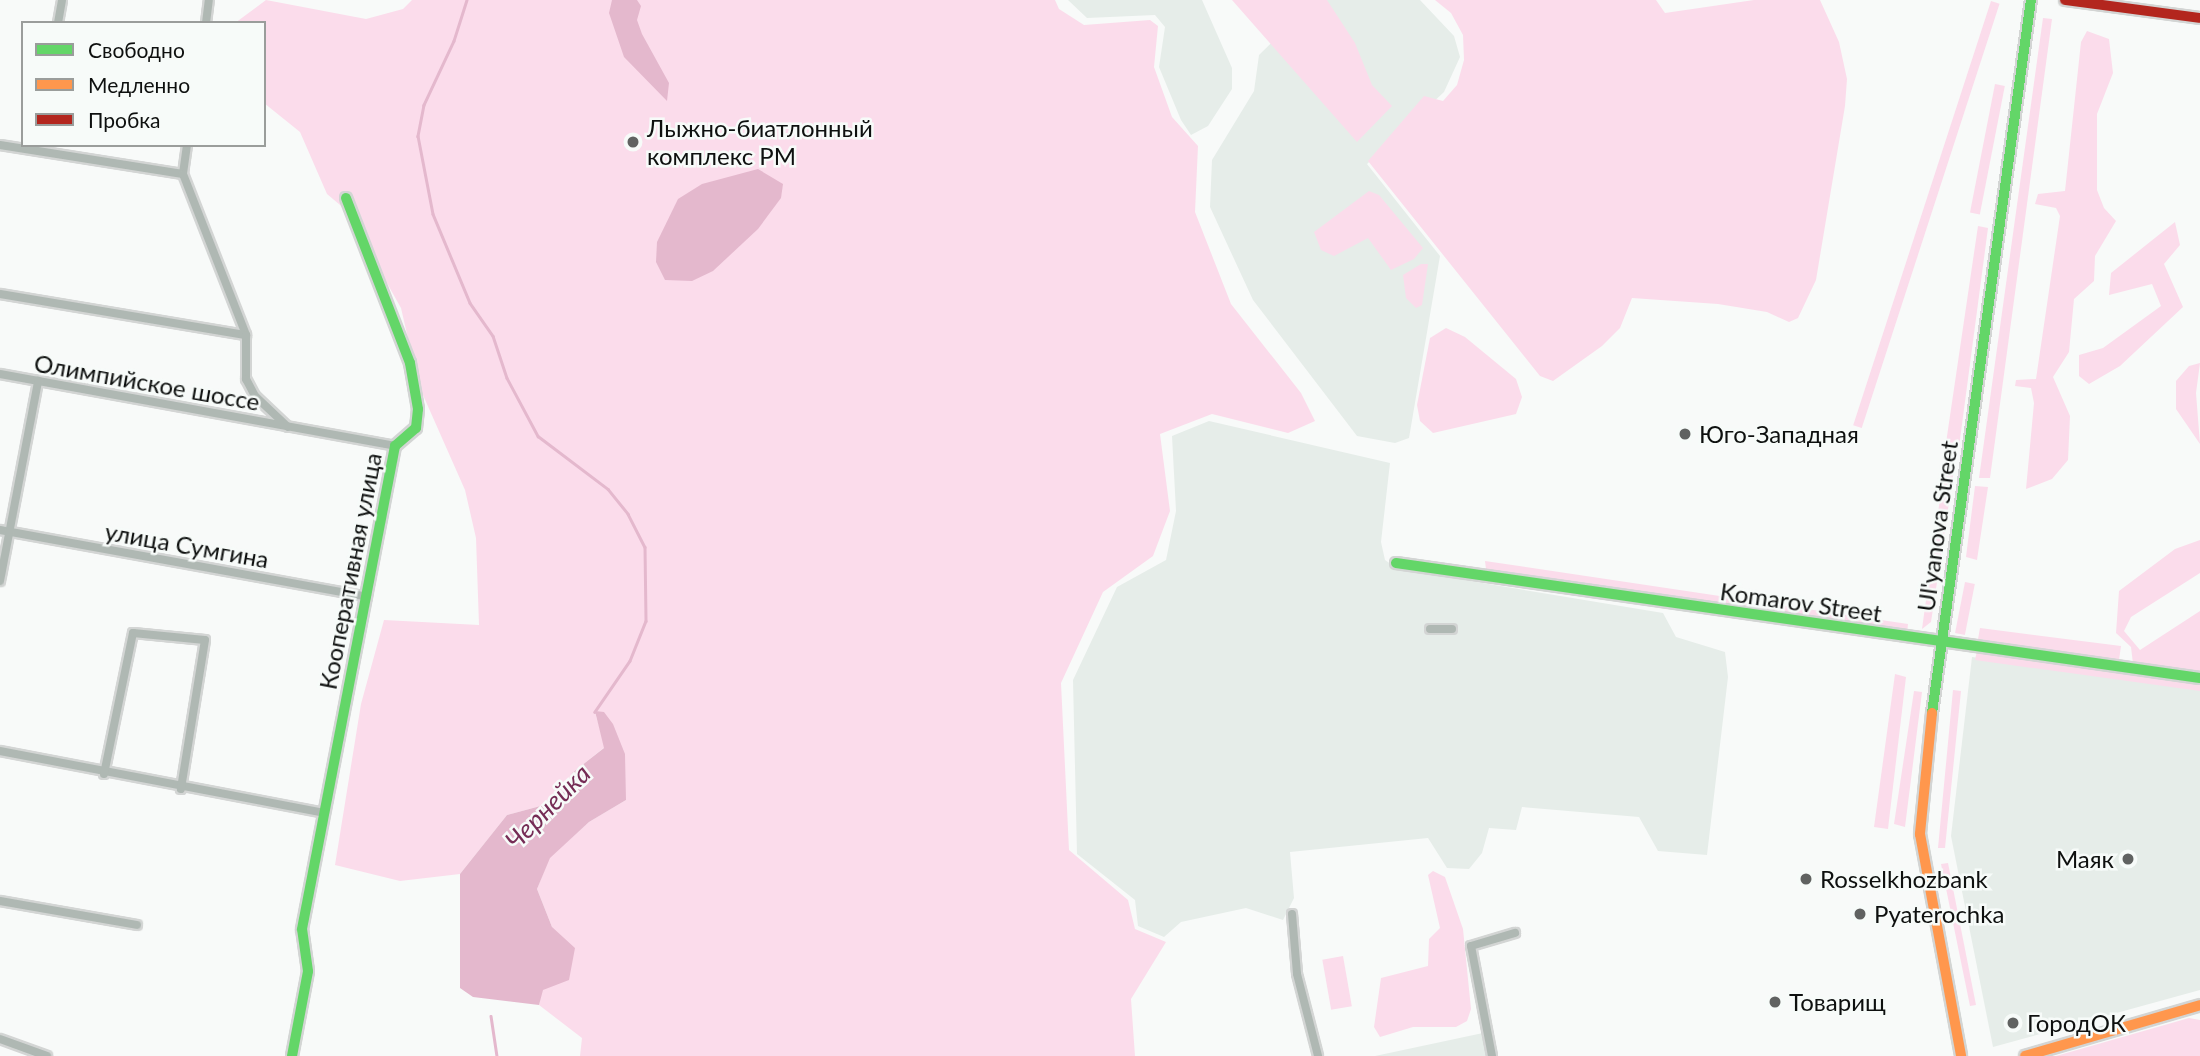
<!DOCTYPE html>
<meta charset="utf-8">
<style>
body{margin:0}
#map{position:relative;width:2200px;height:1056px;overflow:hidden;background:#f8faf9;font-family:Lato,sans-serif}
div>[style]{position:absolute}
[style*='--x']{left:calc(var(--x)*1px);top:calc(var(--y)*1px);width:calc(var(--w)*1px);rotate:calc(var(--a)*1deg)}
.built>*{inset:0;background:#e6ede9}
.green>*{inset:0;background:#fbdceb;transform-origin:0 0}
.water>*{inset:0;background:#e4b8cd}
.stream>*{height:2.5px;margin:-1.25px;padding:0 1.25px;transform-origin:1.25px;border-radius:1.25px;background:#e4b8cd}
.roads{filter:drop-shadow(2px 0 #d3d5d4) drop-shadow(-2px 0 #d3d5d4) drop-shadow(0 2px #d3d5d4) drop-shadow(0 -2px #d3d5d4)}
.street>*{height:8px;margin:-4px;padding:0 4px;transform-origin:4px;border-radius:4px;background:#afb8b3}
.fast>*{height:10px;margin:-5px;padding:0 5px;transform-origin:5px;border-radius:5px;background:#63d668}
.slow>*{height:10px;margin:-5px;padding:0 5px;transform-origin:5px;border-radius:5px;background:#ff974d}
.jam>*{height:10px;margin:-5px;padding:0 5px;transform-origin:5px;border-radius:5px;background:#b3261e}
.dots>*{width:19px;height:19px;translate:-50% -50%;box-sizing:border-box;border:4px solid #f7fbf9;border-radius:50%}
span{translate:-50% -50%;white-space:nowrap;text-align:center;line-height:1.15;-webkit-text-stroke:5px #f7fbf9;paint-order:stroke}
.poi-label{font-size:24px;color:#0e100f}
.left{translate:0 -50%;text-align:left}
.right{translate:-100% -50%;text-align:right}
.street-label{font-size:24px;color:#0e100f}
.water-label{font-size:26px;color:#752c55;font-style:italic}
.legend{position:absolute;left:21px;top:21px;width:245px;height:126px;box-sizing:border-box;background:#f7fbf9;border:2px solid #9a9d9b;margin:0;padding:9px 12px;list-style:none;font-size:21px;color:#0e100f}
.legend li{display:flex;align-items:center;gap:14px;height:35px}
.legend b{width:35px;border:2px solid #9a9d9b}
</style>
<div id="map">
<div class="built">
<i style="clip-path:polygon(1068px 0,1202px 0,1232px 68px,1232px 89px,1208px 126px,1191px 135px,1181px 120px,1159px 67px,1165px 27px,1155px 15px,1087px 18px)"></i>
<i style="clip-path:polygon(1315px 0,1420px 0,1454px 36px,1460px 57px,1444px 92px,1367px 164px,1440px 256px,1409px 438px,1395px 443px,1357px 436px,1253px 300px,1210px 207px,1212px 160px,1254px 91px,1259px 55px)"></i>
<i style="clip-path:polygon(1209px 421px,1390px 463px,1381px 542px,1385px 560px,1398px 569px,1663px 613px,1676px 637px,1725px 652px,1728px 677px,1707px 855px,1658px 851px,1639px 817px,1522px 807px,1516px 830px,1489px 828px,1482px 853px,1469px 869px,1447px 868px,1428px 838px,1290px 852px,1294px 898px,1283px 920px,1246px 908px,1181px 922px,1164px 937px,1138px 926px,1135px 900px,1077px 854px,1073px 680px,1117px 587px,1166px 560px,1176px 511px,1172px 436px)"></i>
<i style="clip-path:polygon(1972px 657px,2200px 686px,2200px 990px,1993px 1047px,1951px 836px)"></i>
<i style="clip-path:polygon(1483px 1033px,1487px 1056px,1375px 1056px)"></i>
</div>
<div class="green">
<i style="clip-path:polygon(266px 0,366px 19px,403px 9px,412px 0,1055px 0,1059px 9px,1084px 25px,1150px 20px,1158px 26px,1154px 67px,1172px 117px,1198px 146px,1195px 212px,1231px 304px,1301px 393px,1315px 421px,1288px 433px,1212px 414px,1160px 434px,1170px 511px,1153px 556px,1103px 592px,1061px 683px,1069px 850px,1128px 900px,1135px 929px,1166px 942px,1131px 999px,1135px 1056px,580px 1056px,582px 1038px,539px 1005px,552px 927px,537px 889px,549px 858px,589px 822px,626px 800px,595px 712px,605px 747px,572px 773px,559px 801px,507px 815px,460px 874px,400px 881px,335px 865px,361px 704px,384px 620px,479px 625px,476px 538px,465px 490px,419px 386px,401px 308px,346px 210px,327px 194px,300px 132px,264px 103px,264px 23px,235px 23px)"></i>
<i style="clip-path:polygon(1232px 0,1327px 0,1355px 43px,1372px 85px,1392px 106px,1357px 142px)"></i>
<i style="clip-path:polygon(1435px 0,1656px 0,1665px 13px,1754px 0,1820px 0,1839px 42px,1847px 79px,1845px 106px,1816px 280px,1798px 318px,1789px 322px,1767px 312px,1718px 304px,1632px 298px,1620px 328px,1602px 346px,1553px 381px,1540px 376px,1368px 161px,1424px 96px,1443px 101px,1457px 85px,1464px 60px,1463px 35px,1451px 13px)"></i>
<i style="left:1991px;top:1px;width:9px;height:446px;rotate:18deg"></i>
<i style="clip-path:polygon(2043px 18px,2052px 19px,1990px 478px,1979px 478px)"></i>
<i style="clip-path:polygon(2087px 31px,2109px 39px,2113px 73px,2097px 114px,2097px 190px,2104px 208px,2116px 221px,2095px 256px,2094px 281px,2074px 299px,2069px 352px,2053px 377px,2070px 416px,2068px 460px,2052px 479px,2026px 489px,2034px 403px,2031px 388px,2015px 386px,2016px 380px,2036px 379px,2060px 216px,2056px 208px,2035px 204px,2038px 194px,2065px 191px,2081px 42px)"></i>
<i style="left:1995px;top:84px;width:10px;height:131px;rotate:11deg"></i>
<i style="clip-path:polygon(1369px 191px,1379px 195px,1423px 248px,1414px 259px,1391px 270px,1368px 238px,1334px 256px,1321px 250px,1314px 232px)"></i>
<i style="clip-path:polygon(2175px 222px,2180px 245px,2164px 264px,2183px 307px,2120px 366px,2089px 384px,2079px 376px,2079px 355px,2103px 348px,2161px 306px,2152px 284px,2109px 295px,2111px 273px)"></i>
<i style="clip-path:polygon(1978px 226px,1988px 228px,1959px 447px,1946px 443px)"></i>
<i style="clip-path:polygon(1421px 264px,1428px 264px,1422px 305px,1416px 308px,1406px 298px,1403px 275px)"></i>
<i style="clip-path:polygon(1446px 328px,1465px 337px,1516px 379px,1522px 397px,1516px 414px,1433px 433px,1420px 421px,1417px 405px,1430px 338px)"></i>
<i style="clip-path:polygon(2200px 363px,2196px 393px,2200px 444px,2176px 409px,2176px 381px,2189px 366px)"></i>
<i style="clip-path:polygon(1946px 455px,1956px 456px,1931px 622px,1922px 629px)"></i>
<i style="clip-path:polygon(1975px 486px,1988px 487px,1977px 560px,1966px 557px)"></i>
<i style="clip-path:polygon(2200px 540px,2200px 573px,2131px 617px,2124px 631px,2140px 650px,2200px 611px,2200px 672px,2133px 664px,2131px 647px,2116px 633px,2119px 591px,2175px 549px)"></i>
<i style="clip-path:polygon(1485px 561px,1908px 624px,1907px 634px,1486px 569px)"></i>
<i style="left:1965px;top:582px;width:10px;height:52px;rotate:11deg"></i>
<i style="clip-path:polygon(1980px 628px,2121px 646px,2119px 660px,1978px 639px)"></i>
<i style="clip-path:polygon(1977px 651px,2200px 683px,2200px 691px,1975px 660px)"></i>
<i style="clip-path:polygon(1895px 674px,1906px 677px,1888px 829px,1874px 827px)"></i>
<i style="clip-path:polygon(1953px 690px,1961px 691px,1945px 848px,1938px 848px)"></i>
<i style="clip-path:polygon(1914px 691px,1922px 692px,1905px 827px,1894px 824px)"></i>
<i style="clip-path:polygon(1948px 863px,1976px 1005px,1970px 1006px,1941px 864px)"></i>
<i style="clip-path:polygon(1433px 871px,1445px 877px,1463px 929px,1471px 1009px,1467px 1021px,1456px 1027px,1413px 1027px,1380px 1037px,1374px 1027px,1381px 978px,1428px 966px,1429px 939px,1440px 928px,1428px 875px)"></i>
<i style="left:1343px;top:956px;width:51px;height:21px;rotate:80deg"></i>
<i style="clip-path:polygon(2189px 1018px,2200px 1020px,2200px 1056px,2056px 1056px)"></i>
</div>
<div class="water">
<i style="clip-path:polygon(612px 0,637px 0,641px 6px,637px 20px,642px 34px,669px 83px,667px 101px,624px 57px,609px 13px)"></i>
<i style="clip-path:polygon(758px 169px,783px 184px,781px 198px,758px 229px,713px 271px,692px 281px,665px 280px,656px 262px,657px 242px,678px 199px,702px 184px)"></i>
<i style="clip-path:polygon(595px 711px,604px 712px,613px 724px,625px 754px,626px 800px,589px 822px,550px 858px,537px 889px,552px 927px,575px 948px,569px 980px,543px 990px,539px 1005px,473px 997px,460px 988px,460px 874px,507px 815px,559px 801px,572px 773px,604px 748px)"></i>
</div>
<div class="stream">
<i style="--x:467;--y:0;--w:43;--a:107.6"></i>
<i style="--x:454;--y:41;--w:71;--a:115.1"></i>
<i style="--x:424;--y:105;--w:32;--a:101"></i>
<i style="--x:418;--y:136;--w:79;--a:79.1"></i>
<i style="--x:433;--y:214;--w:96;--a:67.4"></i>
<i style="--x:470;--y:303;--w:40;--a:55.1"></i>
<i style="--x:493;--y:336;--w:44;--a:71.6"></i>
<i style="--x:507;--y:378;--w:66;--a:61.9"></i>
<i style="--x:538;--y:436;--w:88;--a:37.1"></i>
<i style="--x:608;--y:489;--w:32;--a:51"></i>
<i style="--x:628;--y:514;--w:37;--a:63"></i>
<i style="--x:645;--y:547;--w:74;--a:89.2"></i>
<i style="--x:646;--y:621;--w:43;--a:111.8"></i>
<i style="--x:630;--y:661;--w:62;--a:124.5"></i>
<i style="--x:491;--y:1016;--w:40;--a:81.5"></i>
</div>
<div class="roads">
<div class="street">
<i style="--x:58;--y:23;--w:23;--a:-80"></i>
<i style="--x:206;--y:23;--w:23;--a:-83"></i>
<i style="--x:0;--y:145;--w:185;--a:9"></i>
<i style="--x:187;--y:145;--w:29;--a:98"></i>
<i style="--x:183;--y:174;--w:173;--a:68.6"></i>
<i style="--x:0;--y:294;--w:249;--a:9.5"></i>
<i style="--x:246;--y:335;--w:44;--a:90"></i>
<i style="--x:246;--y:379;--w:19;--a:62"></i>
<i style="--x:255;--y:396;--w:45;--a:43.2"></i>
<i style="--x:0;--y:374;--w:402;--a:10.3"></i>
<i style="--x:0;--y:530;--w:373;--a:10.3"></i>
<i style="--x:0;--y:581;--w:204;--a:-79.2"></i>
<i style="--x:1430;--y:629;--w:22;--a:0"></i>
<i style="--x:0;--y:751;--w:330;--a:10.8"></i>
<i style="--x:104;--y:774;--w:144;--a:-78.4"></i>
<i style="--x:133;--y:633;--w:72;--a:5.6"></i>
<i style="--x:205;--y:640;--w:151;--a:99.2"></i>
<i style="--x:0;--y:901;--w:139;--a:9.9"></i>
<i style="--x:1292;--y:914;--w:60;--a:85.2"></i>
<i style="--x:1297;--y:974;--w:85;--a:75.6"></i>
<i style="--x:0;--y:1039;--w:50;--a:19.9"></i>
<i style="--x:1492;--y:1056;--w:112;--a:-100.8"></i>
<i style="--x:1471;--y:946;--w:46;--a:-16.5"></i>
</div>
<div class="fast">
<i style="--x:1396;--y:563;--w:812;--a:8.14"></i>
<i style="--x:1932;--y:713;--w:720;--a:-82.1"></i>
<i style="--x:292;--y:1056;--w:86;--a:-79.3"></i>
<i style="--x:308;--y:971;--w:42;--a:-98.1"></i>
<i style="--x:302;--y:929;--w:492;--a:-79.1"></i>
<i style="--x:395;--y:446;--w:28;--a:-41"></i>
<i style="--x:416;--y:428;--w:19;--a:-84"></i>
<i style="--x:418;--y:409;--w:47;--a:-99.9"></i>
<i style="--x:410;--y:363;--w:177;--a:-111.2"></i>
</div>
<div class="slow">
<i style="--x:1932;--y:713;--w:122;--a:95.7"></i>
<i style="--x:1920;--y:834;--w:226;--a:79.5"></i>
<i style="--x:2025;--y:1056;--w:182;--a:-16.2"></i>
</div>
<div class="jam">
<i style="--x:2065;--y:0;--w:136;--a:7.6"></i>
</div>
</div>
<div class="dots">
<i style="left:633px;top:142px;background:#606261"></i>
<i style="left:1685px;top:434px;background:#606261"></i>
<i style="left:2128px;top:859px;background:#606261"></i>
<i style="left:1806px;top:879px;background:#606261"></i>
<i style="left:1860px;top:914px;background:#606261"></i>
<i style="left:1775px;top:1002px;background:#606261"></i>
<i style="left:2013px;top:1023px;background:#606261"></i>
</div>
<div class="poi-label">
<span class="left" style="left:647px;top:142px">Лыжно-биатлонный<br>комплекс РМ</span>
<span class="left" style="left:1699px;top:434px">Юго-Западная</span>
<span class="right" style="left:2114px;top:859px">Маяк</span>
<span class="left" style="left:1820px;top:879px">Rosselkhozbank</span>
<span class="left" style="left:1874px;top:914px">Pyaterochka</span>
<span class="left" style="left:1789px;top:1002px">Товарищ</span>
<span class="left" style="left:2027px;top:1023px">ГородОК</span>
</div>
<div class="street-label">
<span style="left:147px;top:382px;rotate:10deg">Олимпийское шоссе</span>
<span style="left:1937px;top:526px;rotate:-82deg">Ul'yanova Street</span>
<span style="left:187px;top:545px;rotate:10deg">улица Сумгина</span>
<span style="left:350px;top:571px;rotate:-79deg">Кооперативная улица</span>
<span style="left:1801px;top:602px;rotate:8deg">Komarov Street</span>
</div>
<div class="water-label">
<span style="left:548px;top:807px;rotate:-45deg">Чернейка</span>
</div>
<ul class="legend">
<li><b style="height:9px;background:#63d668"></b>Свободно</li>
<li><b style="height:9px;background:#ff974d"></b>Медленно</li>
<li><b style="height:9px;background:#b3261e"></b>Пробка</li>
</ul>
</div>
